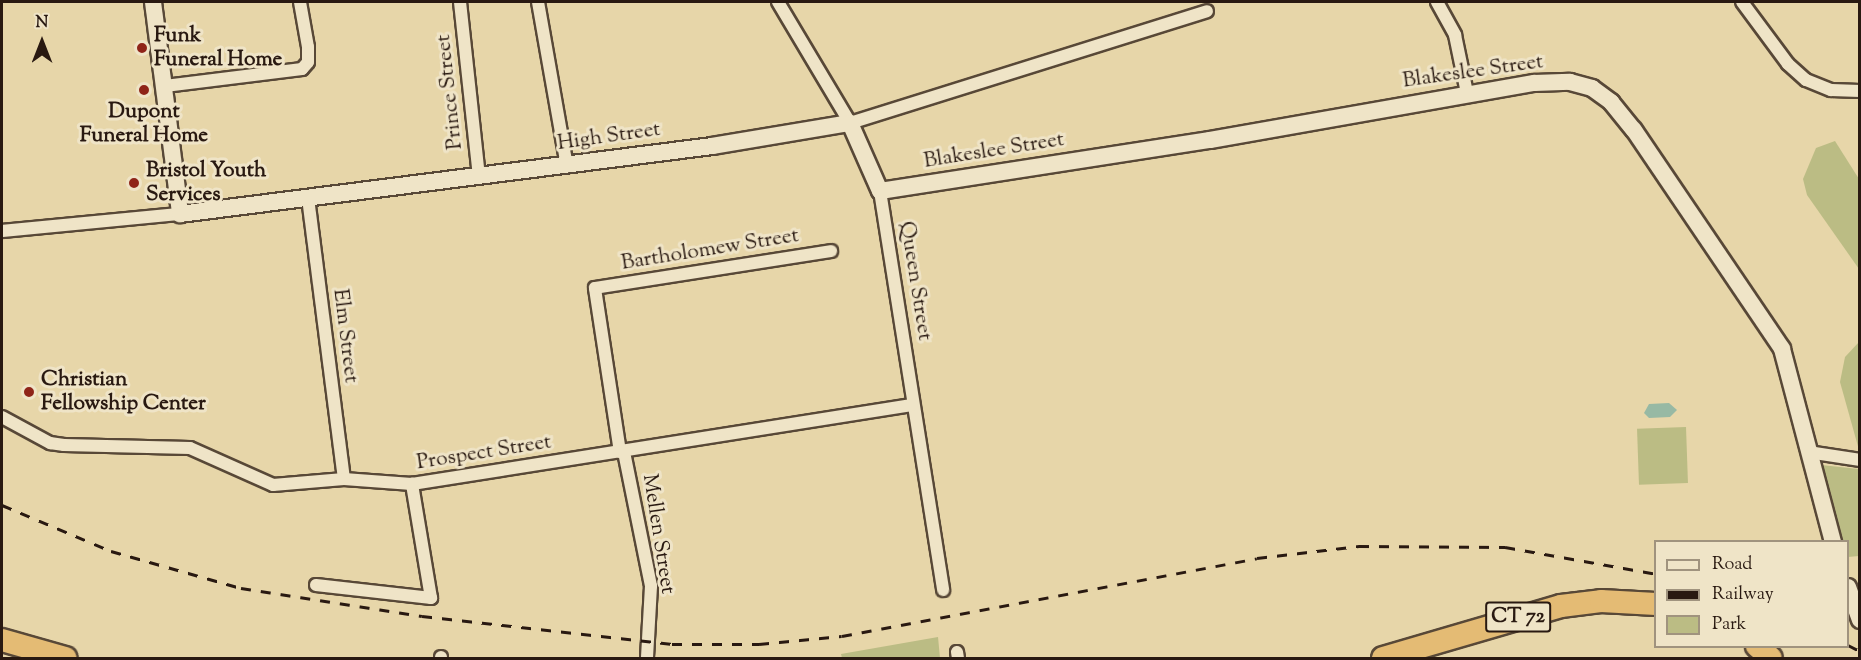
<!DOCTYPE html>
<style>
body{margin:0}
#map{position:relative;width:1861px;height:660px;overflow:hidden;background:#e7d6a9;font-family:"Sorts Mill Goudy",serif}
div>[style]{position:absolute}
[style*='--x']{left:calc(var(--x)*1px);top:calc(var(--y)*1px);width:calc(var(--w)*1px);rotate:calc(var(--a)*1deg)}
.green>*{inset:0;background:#bbbc84;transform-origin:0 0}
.water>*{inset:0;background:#97b9a4}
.roads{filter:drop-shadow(2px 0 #584837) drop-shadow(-2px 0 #584837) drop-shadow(0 2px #584837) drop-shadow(0 -2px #584837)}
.street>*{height:12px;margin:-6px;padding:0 6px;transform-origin:6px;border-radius:6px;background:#efe4c7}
.secondary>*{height:16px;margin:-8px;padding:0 8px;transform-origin:8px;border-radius:8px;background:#efe4c7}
.highway>*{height:22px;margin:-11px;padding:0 11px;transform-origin:11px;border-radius:11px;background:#e4bb74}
.rail>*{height:3px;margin-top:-1.5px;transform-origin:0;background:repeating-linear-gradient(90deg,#291911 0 10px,transparent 0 20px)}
.dots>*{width:16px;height:16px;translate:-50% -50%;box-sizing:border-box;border:3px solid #efe4c7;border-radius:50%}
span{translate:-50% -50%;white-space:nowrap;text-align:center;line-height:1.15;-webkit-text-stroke:6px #efe4c7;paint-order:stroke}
.shield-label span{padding:2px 4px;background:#efe4c7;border:2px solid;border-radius:4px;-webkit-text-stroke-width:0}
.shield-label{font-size:20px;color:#291911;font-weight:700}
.poi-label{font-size:21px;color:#291911;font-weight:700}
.left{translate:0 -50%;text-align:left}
.street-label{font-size:21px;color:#291911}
.frame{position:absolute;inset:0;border:3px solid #291911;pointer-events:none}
.legend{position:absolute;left:1654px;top:540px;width:195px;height:108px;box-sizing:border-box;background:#efe4c7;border:2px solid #a0937e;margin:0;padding:8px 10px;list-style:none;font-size:18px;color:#291911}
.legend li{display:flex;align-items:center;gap:12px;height:30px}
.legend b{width:30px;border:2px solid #a0937e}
.north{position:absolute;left:12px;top:12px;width:60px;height:60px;-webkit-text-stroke:4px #efe4c7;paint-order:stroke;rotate:0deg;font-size:16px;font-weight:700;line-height:24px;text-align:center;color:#291911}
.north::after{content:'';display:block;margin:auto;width:21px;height:27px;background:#291911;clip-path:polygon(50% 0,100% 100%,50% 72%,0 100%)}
</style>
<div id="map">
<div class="green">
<i style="clip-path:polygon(1835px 141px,1859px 179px,1859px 269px,1807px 195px,1803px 179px,1816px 148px)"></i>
<i style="clip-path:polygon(1859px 342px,1859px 450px,1840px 382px,1845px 357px)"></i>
<i style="left:1686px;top:427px;width:56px;height:49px;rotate:88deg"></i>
<i style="clip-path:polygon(1821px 465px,1859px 469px,1859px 556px,1848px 557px,1848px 542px,1843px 541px)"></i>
<i style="clip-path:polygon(938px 637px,940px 658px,842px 658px,841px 654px)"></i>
</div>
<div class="water">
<i style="clip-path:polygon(1669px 403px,1677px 410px,1670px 417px,1649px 418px,1644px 413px,1649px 404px)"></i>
</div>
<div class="roads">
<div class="street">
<i style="--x:460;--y:2;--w:176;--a:83.8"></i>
<i style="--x:538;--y:2;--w:167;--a:80"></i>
<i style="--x:778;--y:2;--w:141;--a:59.2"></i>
<i style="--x:850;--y:123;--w:374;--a:-17.4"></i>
<i style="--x:1437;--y:2;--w:38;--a:61"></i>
<i style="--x:1455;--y:35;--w:59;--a:78.3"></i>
<i style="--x:1742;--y:2;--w:77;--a:53.4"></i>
<i style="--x:1788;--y:64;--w:24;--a:42"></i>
<i style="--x:1806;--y:80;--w:27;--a:22"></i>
<i style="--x:1831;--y:90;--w:29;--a:2"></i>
<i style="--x:165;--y:86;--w:138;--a:-7.1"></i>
<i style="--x:302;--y:69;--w:9;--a:-49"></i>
<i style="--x:308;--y:62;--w:15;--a:-90"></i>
<i style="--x:308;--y:47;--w:46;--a:-100.1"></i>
<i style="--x:880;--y:191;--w:404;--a:81"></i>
<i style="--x:308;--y:198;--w:283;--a:82.7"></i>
<i style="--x:2;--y:231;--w:179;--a:-5.5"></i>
<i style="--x:2;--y:417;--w:55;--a:28.4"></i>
<i style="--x:50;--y:443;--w:14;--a:8"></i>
<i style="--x:64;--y:445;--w:126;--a:1.4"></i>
<i style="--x:190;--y:448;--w:91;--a:24"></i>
<i style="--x:273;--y:485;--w:71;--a:-4.8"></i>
<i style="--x:344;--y:479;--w:68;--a:4.2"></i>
<i style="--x:412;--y:484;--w:506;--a:-8.98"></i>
<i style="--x:620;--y:452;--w:166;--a:-98.7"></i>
<i style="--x:595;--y:288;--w:239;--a:-8.9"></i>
<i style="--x:624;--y:452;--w:137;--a:78.6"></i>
<i style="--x:651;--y:586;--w:72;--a:93.2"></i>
<i style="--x:1808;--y:452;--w:53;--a:8.7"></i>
<i style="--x:316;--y:585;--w:116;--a:6.4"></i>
<i style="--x:431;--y:598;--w:116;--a:-99.5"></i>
<i style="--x:957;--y:652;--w:6;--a:81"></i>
<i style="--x:441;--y:657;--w:1;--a:90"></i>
</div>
<div class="secondary">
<i style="--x:153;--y:2;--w:214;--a:82.7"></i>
<i style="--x:180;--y:214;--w:536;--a:-7.28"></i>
<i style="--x:712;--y:146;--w:140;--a:-9.5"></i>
<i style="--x:850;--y:123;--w:74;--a:66.2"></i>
<i style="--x:880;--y:191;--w:334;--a:-8.8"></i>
<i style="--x:1210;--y:140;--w:329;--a:-10"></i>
<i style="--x:1534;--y:83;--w:36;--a:-2"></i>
<i style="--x:1570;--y:82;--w:23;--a:15"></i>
<i style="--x:1592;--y:88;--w:24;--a:36"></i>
<i style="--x:1611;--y:102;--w:36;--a:51"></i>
<i style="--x:1634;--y:130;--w:264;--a:55.9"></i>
<i style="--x:1782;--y:349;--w:200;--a:75.2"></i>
<i style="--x:1848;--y:587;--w:35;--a:70"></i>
</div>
<div class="highway">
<i style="--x:2;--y:640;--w:66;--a:15.9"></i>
<i style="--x:1757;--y:646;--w:18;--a:41"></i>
<i style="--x:1383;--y:658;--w:185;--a:-16.3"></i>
<i style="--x:1561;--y:606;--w:40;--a:-7.1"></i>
<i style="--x:1601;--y:601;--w:55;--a:3.1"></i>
</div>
</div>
<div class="rail">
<i style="--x:2;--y:505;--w:118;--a:22.9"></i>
<i style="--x:111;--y:551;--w:135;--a:15.9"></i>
<i style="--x:241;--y:588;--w:183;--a:8.8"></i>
<i style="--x:422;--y:616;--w:252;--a:6.4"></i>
<i style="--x:672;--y:644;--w:87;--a:0"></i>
<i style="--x:759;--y:644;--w:83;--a:-5.5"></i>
<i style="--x:842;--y:636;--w:422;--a:-10.6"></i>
<i style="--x:1257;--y:558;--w:103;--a:-6.7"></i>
<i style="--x:1359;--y:546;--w:146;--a:0.4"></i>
<i style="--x:1505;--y:547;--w:153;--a:10.1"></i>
<i style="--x:1848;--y:645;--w:13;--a:27"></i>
</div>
<div class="dots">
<i style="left:142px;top:48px;background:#8f2418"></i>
<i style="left:144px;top:90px;background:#8f2418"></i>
<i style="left:134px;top:183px;background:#8f2418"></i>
<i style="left:29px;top:392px;background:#8f2418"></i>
</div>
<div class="shield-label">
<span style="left:1518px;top:617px">CT 72</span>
</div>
<div class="poi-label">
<span class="left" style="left:154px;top:48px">Funk<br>Funeral Home</span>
<span style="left:144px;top:124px">Dupont<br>Funeral Home</span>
<span class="left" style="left:146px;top:183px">Bristol Youth<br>Services</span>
<span class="left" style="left:41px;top:392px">Christian<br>Fellowship Center</span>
</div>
<div class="street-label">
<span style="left:1473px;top:72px;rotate:-8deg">Blakeslee Street</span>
<span style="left:450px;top:92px;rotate:-96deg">Prince Street</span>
<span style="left:609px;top:137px;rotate:-8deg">High Street</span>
<span style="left:994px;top:151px;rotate:-9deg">Blakeslee Street</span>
<span style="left:710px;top:250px;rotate:-9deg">Bartholomew Street</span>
<span style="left:915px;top:281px;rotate:81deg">Queen Street</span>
<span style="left:345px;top:336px;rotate:83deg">Elm Street</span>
<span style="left:484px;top:453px;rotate:-9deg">Prospect Street</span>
<span style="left:658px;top:534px;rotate:81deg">Mellen Street</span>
</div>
<div class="frame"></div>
<ul class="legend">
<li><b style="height:8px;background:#efe4c7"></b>Road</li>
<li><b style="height:8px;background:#291911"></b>Railway</li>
<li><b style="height:16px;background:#bbbc84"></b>Park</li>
</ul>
<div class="north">N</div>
</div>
